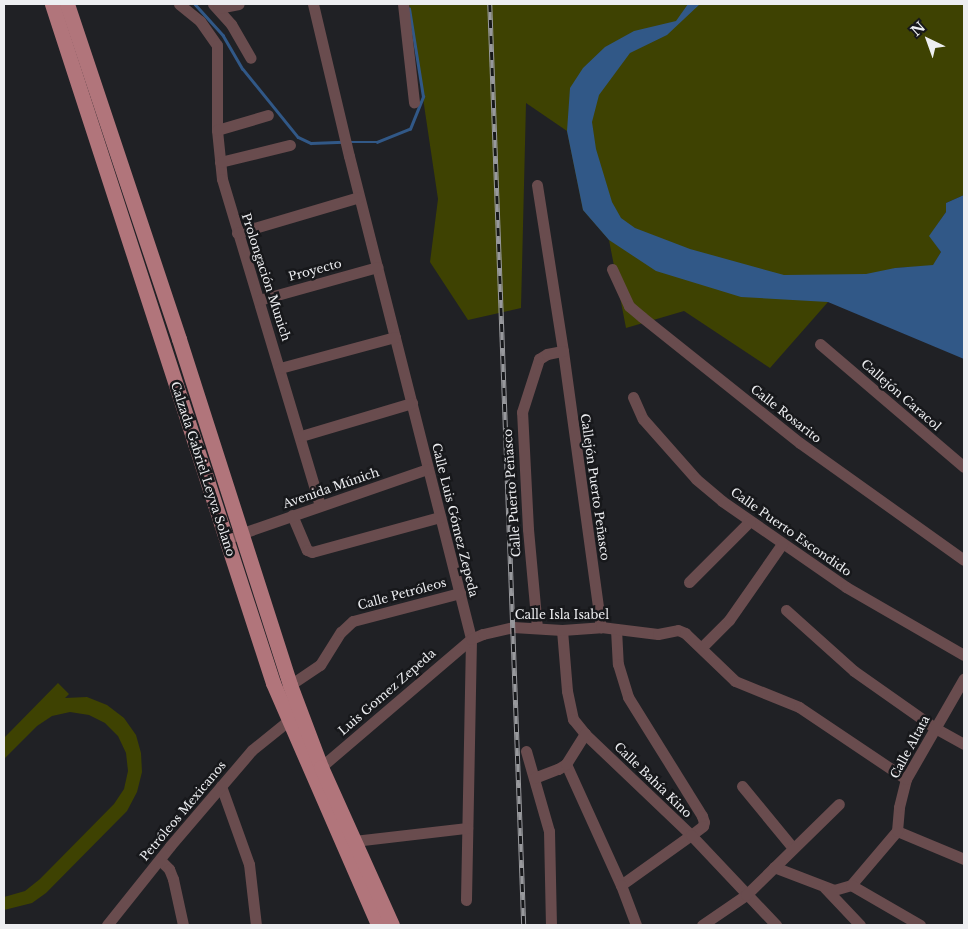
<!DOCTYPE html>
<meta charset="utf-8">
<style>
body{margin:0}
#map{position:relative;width:968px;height:929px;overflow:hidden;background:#202125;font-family:"Libre Baskerville",serif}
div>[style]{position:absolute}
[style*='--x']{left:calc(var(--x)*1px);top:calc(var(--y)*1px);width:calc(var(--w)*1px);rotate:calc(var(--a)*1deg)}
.green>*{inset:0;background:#3e4202}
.water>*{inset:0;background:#315887}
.stream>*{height:2.5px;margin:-1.25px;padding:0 1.25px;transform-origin:1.25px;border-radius:1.25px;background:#315887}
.minor>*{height:11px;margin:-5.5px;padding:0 5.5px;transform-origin:5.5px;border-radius:5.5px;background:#694c4e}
.primary>*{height:15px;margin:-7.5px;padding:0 7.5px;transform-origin:7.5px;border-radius:7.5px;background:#b1757b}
.rail>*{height:4.5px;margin-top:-2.25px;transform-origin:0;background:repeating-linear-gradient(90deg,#17181b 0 8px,#98999d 0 16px);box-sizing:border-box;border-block:1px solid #98999d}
span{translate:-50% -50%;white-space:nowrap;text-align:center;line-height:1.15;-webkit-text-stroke:5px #17181b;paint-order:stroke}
.street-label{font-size:12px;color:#edeef1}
.frame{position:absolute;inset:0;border:5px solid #edeef1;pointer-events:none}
.north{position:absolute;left:903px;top:15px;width:50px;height:50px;-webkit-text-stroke:4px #17181b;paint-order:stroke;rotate:318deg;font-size:14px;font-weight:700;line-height:20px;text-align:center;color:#edeef1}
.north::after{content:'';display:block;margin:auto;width:18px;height:22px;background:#edeef1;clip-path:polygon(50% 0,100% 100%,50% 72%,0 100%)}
</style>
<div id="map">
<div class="green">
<i style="clip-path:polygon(409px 4px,964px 4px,964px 195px,946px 203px,946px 212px,930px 236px,941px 252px,933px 266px,895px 268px,828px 302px,770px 368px,684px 311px,626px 328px,609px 240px,583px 210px,567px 131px,526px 103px,521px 308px,468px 320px,430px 262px,438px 199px)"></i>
<i style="clip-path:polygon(58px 683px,69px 694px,65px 698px,87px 697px,107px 705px,124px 718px,136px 735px,141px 753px,142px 772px,137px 792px,127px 811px,46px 893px,32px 903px,4px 910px,4px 897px,25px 891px,40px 879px,114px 804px,124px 789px,128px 771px,126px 753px,118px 736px,105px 723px,89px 715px,70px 712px,52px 716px,37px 726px,4px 759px,4px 738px)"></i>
</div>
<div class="water">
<i style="clip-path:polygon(688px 4px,700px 4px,667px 35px,630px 53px,599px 95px,592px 122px,596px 149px,612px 202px,621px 218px,635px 228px,690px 249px,784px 275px,866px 274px,895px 268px,933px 265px,941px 252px,929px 236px,946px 212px,946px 203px,964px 195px,964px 359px,828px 302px,741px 297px,656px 271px,609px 240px,583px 210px,567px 131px,570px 88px,583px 68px,605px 47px,634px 31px,676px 21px)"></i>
</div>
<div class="stream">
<i style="--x:195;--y:4;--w:42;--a:47.9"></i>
<i style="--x:223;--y:35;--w:39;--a:60"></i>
<i style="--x:243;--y:69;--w:87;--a:51"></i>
<i style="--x:298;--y:137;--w:14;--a:25"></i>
<i style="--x:311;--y:143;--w:32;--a:-2"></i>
<i style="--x:349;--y:142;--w:28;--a:0"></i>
<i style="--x:377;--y:142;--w:35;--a:-22"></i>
<i style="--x:410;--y:129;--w:35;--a:-68"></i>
<i style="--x:423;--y:97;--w:89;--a:-99"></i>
</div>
<div class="minor">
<i style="--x:179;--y:4;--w:27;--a:39"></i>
<i style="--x:200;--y:21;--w:29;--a:55"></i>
<i style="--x:217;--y:45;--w:85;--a:90"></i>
<i style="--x:217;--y:130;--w:49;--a:84.2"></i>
<i style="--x:222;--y:179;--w:340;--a:73.3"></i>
<i style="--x:213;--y:4;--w:27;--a:48"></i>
<i style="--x:231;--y:24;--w:39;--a:60"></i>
<i style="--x:313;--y:4;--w:156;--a:76.7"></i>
<i style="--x:349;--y:156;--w:498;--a:75.8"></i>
<i style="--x:471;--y:639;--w:261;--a:91.1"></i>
<i style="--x:403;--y:4;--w:99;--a:83.6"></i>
<i style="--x:218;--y:8;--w:21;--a:-11"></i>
<i style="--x:217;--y:130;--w:53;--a:-16.4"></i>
<i style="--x:220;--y:162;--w:72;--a:-13.7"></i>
<i style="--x:537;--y:185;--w:168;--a:81.1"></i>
<i style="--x:563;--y:351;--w:279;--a:82.2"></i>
<i style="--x:237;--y:233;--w:127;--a:-16.4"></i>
<i style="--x:612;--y:269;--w:41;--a:65.3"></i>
<i style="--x:629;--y:306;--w:17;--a:40"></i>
<i style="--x:642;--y:317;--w:202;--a:38.6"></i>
<i style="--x:800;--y:443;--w:201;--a:35.5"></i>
<i style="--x:259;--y:300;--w:123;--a:-15.6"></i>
<i style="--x:820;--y:344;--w:189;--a:40.5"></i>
<i style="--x:280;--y:368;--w:119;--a:-15.1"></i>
<i style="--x:633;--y:397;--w:24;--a:66"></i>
<i style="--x:643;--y:419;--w:80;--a:48.5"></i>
<i style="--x:696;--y:479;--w:34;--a:40"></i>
<i style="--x:722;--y:501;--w:151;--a:34.7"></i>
<i style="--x:846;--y:587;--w:136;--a:30"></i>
<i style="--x:301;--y:436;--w:116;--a:-16.6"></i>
<i style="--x:292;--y:515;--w:38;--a:67"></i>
<i style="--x:307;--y:550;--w:5;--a:22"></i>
<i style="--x:312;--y:552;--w:133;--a:-15.3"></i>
<i style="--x:234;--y:536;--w:205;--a:-19.1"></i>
<i style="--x:689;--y:582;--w:86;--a:-45"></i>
<i style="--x:786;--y:610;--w:91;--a:41.9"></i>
<i style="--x:854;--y:671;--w:99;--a:35.1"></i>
<i style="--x:935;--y:728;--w:33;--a:29"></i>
<i style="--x:537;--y:628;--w:99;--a:-95.2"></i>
<i style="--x:528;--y:529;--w:117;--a:-92.9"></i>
<i style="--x:522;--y:412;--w:56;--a:-72.2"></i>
<i style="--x:539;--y:359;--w:9;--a:-32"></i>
<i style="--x:547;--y:354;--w:16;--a:-11"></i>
<i style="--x:616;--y:629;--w:35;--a:87"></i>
<i style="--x:618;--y:664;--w:34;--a:73"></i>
<i style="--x:628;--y:697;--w:140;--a:58.1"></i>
<i style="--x:702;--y:816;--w:6;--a:72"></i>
<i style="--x:704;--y:822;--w:4;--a:104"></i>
<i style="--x:703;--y:826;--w:15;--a:143"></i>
<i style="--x:691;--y:835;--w:86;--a:144.5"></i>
<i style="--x:562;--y:630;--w:61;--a:85.3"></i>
<i style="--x:567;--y:691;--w:29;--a:78"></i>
<i style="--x:573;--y:719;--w:19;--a:51"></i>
<i style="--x:585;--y:734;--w:146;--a:43.6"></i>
<i style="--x:691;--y:835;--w:124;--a:46.6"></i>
<i style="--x:702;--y:647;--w:38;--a:-45"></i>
<i style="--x:729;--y:620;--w:93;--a:-55.1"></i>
<i style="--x:290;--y:685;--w:36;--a:-34"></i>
<i style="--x:320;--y:665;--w:39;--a:-58"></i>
<i style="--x:341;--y:632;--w:16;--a:-43"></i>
<i style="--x:353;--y:621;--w:111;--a:-14.7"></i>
<i style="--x:526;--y:751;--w:83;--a:74"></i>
<i style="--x:549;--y:831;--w:94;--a:88.8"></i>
<i style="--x:566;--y:764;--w:133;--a:65.6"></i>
<i style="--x:621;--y:885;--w:43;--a:69.4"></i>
<i style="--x:321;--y:767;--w:197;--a:-40.5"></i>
<i style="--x:471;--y:639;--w:13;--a:-23"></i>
<i style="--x:483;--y:634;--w:31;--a:-13"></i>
<i style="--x:513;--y:627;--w:49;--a:3.5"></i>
<i style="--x:562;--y:630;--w:39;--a:-4"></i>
<i style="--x:601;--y:627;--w:57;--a:7"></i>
<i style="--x:658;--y:634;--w:20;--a:-11"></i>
<i style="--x:678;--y:630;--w:8;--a:23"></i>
<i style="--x:685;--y:633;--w:69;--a:43.8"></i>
<i style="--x:735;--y:681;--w:69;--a:22.1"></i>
<i style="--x:799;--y:707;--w:129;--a:33.9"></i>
<i style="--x:534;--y:778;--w:26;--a:-21"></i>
<i style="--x:558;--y:769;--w:9;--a:-32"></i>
<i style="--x:566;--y:764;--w:36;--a:-58"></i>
<i style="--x:221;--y:786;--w:83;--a:70.3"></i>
<i style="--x:249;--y:864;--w:61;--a:83.5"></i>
<i style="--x:742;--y:786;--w:80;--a:50.6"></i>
<i style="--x:897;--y:831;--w:73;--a:22.7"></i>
<i style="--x:354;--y:841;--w:114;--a:-6.6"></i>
<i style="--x:160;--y:860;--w:13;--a:45"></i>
<i style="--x:169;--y:869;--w:11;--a:68"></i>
<i style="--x:173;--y:879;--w:47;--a:77.7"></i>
<i style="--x:774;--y:867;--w:64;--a:21"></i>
<i style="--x:834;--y:890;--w:18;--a:-16"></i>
<i style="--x:851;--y:885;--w:71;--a:-49.6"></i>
<i style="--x:897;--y:831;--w:24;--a:-85"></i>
<i style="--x:899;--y:807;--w:29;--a:-76"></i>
<i style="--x:906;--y:779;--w:116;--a:-60.1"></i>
<i style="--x:851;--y:885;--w:80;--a:30.1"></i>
<i style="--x:825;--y:888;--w:51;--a:46.6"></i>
<i style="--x:107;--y:925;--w:101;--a:-51.4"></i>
<i style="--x:170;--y:846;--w:126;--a:-49.5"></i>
<i style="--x:252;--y:750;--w:46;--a:-38.9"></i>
<i style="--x:702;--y:925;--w:53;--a:-34.3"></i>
<i style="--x:746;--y:895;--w:130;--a:-44.4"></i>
</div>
<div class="primary">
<i style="--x:52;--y:4;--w:714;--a:71.97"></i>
<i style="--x:273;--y:683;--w:264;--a:66.5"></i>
<i style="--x:67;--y:4;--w:353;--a:71.5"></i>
<i style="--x:179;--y:339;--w:363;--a:72.2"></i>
<i style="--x:290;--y:685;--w:88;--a:69.3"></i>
<i style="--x:321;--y:767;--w:173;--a:65.8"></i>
</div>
<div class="rail">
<i style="--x:490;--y:4;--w:922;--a:87.89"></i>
</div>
<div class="street-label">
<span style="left:315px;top:270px;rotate:-15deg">Proyecto</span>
<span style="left:266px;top:277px;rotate:72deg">Prolongación Munich</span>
<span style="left:901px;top:395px;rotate:41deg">Callejón Caracol</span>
<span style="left:786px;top:414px;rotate:38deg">Calle Rosarito</span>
<span style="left:203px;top:469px;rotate:72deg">Calzada Gabriel Leyva Solano</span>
<span style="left:595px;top:487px;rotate:82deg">Callejón Puerto Peñasco</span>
<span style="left:331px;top:488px;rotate:-19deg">Avenida Múnich</span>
<span style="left:512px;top:493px;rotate:-94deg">Calle Puerto Peñasco</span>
<span style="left:455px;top:520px;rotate:76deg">Calle Luis Gómez Zepeda</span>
<span style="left:791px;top:532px;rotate:35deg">Calle Puerto Escondido</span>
<span style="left:402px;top:594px;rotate:-15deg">Calle Petróleos</span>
<span style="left:562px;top:615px">Calle Isla Isabel</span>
<span style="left:387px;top:692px;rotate:-41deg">Luis Gomez Zepeda</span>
<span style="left:910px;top:747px;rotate:-62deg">Calle Altata</span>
<span style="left:653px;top:780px;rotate:44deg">Calle Bahía Kino</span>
<span style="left:183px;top:811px;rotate:-50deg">Petróleos Mexicanos</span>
</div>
<div class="frame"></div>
<div class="north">N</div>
</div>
